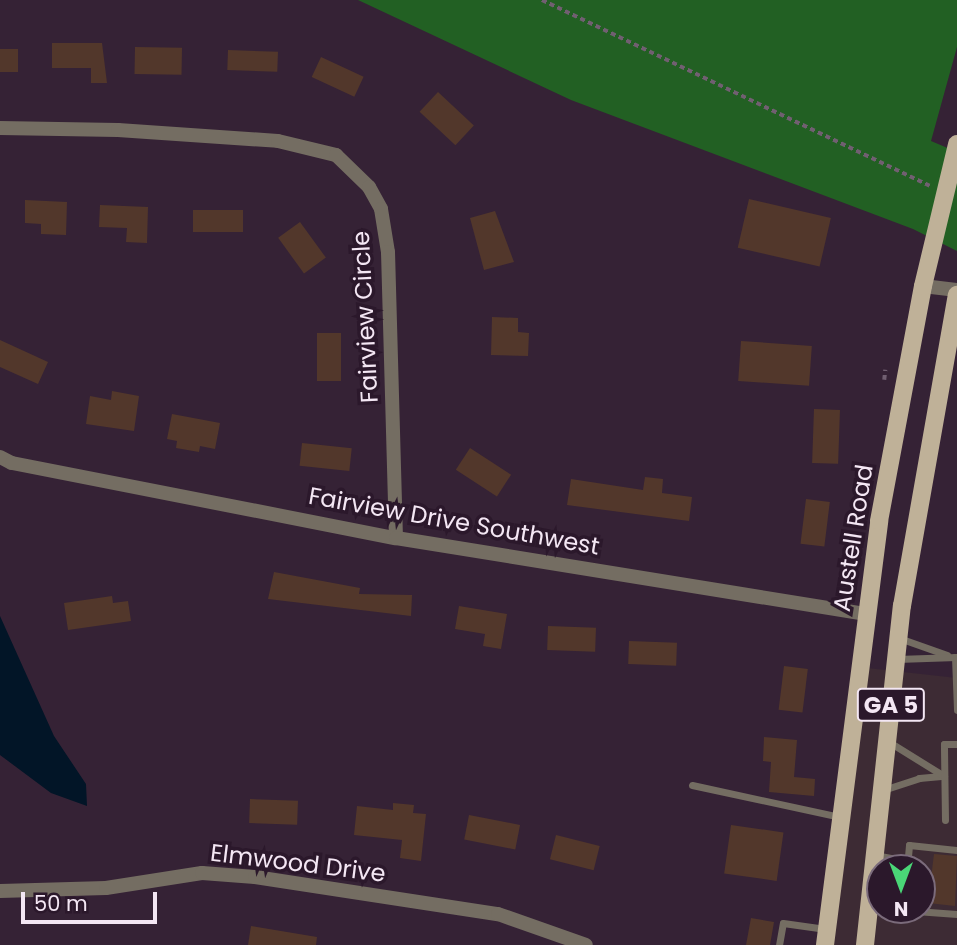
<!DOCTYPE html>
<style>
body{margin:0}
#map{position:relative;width:957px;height:945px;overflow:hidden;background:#352235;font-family:Poppins,sans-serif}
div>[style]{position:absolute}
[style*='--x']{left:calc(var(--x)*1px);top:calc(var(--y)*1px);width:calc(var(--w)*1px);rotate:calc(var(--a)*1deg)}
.commercial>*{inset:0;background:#3d2b34}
.forest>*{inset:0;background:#226023}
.water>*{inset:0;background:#021527}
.building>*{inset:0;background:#52372b;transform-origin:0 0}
.path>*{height:3.5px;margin-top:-1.75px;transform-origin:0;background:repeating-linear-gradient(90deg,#715f71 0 5px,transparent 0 8.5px)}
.lane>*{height:7px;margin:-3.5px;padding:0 3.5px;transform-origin:3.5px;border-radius:3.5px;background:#746d62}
.street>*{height:14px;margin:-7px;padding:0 7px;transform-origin:7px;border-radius:7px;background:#746d62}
.primary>*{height:18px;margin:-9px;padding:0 9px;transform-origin:9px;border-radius:9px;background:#bfb198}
span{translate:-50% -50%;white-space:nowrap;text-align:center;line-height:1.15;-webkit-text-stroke:7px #2b182b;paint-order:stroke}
.shield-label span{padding:2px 5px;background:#2b182b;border:2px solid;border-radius:5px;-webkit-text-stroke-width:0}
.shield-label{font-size:23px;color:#f4e7f4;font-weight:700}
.street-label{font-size:24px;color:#f4e7f4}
.north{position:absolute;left:866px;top:854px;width:70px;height:70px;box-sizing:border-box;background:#2b182b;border:2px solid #7b6b7b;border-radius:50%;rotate:180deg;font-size:19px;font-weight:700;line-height:28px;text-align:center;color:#f4e7f4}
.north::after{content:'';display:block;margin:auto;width:24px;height:32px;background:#4ad677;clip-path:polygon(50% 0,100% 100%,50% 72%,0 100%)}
.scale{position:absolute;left:21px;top:892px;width:136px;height:32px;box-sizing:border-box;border:4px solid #f4e7f4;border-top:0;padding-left:9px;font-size:21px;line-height:24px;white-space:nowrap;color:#f4e7f4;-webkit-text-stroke:5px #2b182b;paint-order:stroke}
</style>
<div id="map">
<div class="commercial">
<i style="clip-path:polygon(evenodd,867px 668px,957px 678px,957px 945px,820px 945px,867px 668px,880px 868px,922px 868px,922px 910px,880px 910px,880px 868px)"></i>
</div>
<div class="forest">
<i style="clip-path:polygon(358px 0,957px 0,957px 47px,931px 141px,957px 152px,957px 251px,913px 229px,571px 100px)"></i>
</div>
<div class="water">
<i style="clip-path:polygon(0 616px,54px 736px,86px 784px,87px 806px,51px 793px,0 755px)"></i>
</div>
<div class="building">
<i style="clip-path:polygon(52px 43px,102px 43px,107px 83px,91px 83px,91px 68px,52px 68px)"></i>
<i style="left:135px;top:47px;width:47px;height:27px;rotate:1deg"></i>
<i style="left:18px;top:49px;width:23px;height:18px;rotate:90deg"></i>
<i style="left:228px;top:50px;width:50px;height:20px;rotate:2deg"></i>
<i style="left:321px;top:57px;width:47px;height:22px;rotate:25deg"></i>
<i style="left:438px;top:92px;width:49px;height:27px;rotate:43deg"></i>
<i style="left:749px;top:199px;width:84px;height:50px;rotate:13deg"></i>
<i style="clip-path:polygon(25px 200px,67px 202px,66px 235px,41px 234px,41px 224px,25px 223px)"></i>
<i style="clip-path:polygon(100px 205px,148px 207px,147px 243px,126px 242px,127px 228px,99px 227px)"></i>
<i style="left:193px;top:210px;width:50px;height:22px"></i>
<i style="clip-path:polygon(495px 211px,514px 262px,484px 270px,470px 218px)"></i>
<i style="left:300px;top:222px;width:44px;height:27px;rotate:54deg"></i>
<i style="clip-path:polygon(492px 317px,518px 318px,518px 332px,529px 333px,528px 356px,491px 355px)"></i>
<i style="left:317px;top:333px;width:24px;height:48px"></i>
<i style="clip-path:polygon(0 340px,48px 362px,38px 384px,0 367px)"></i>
<i style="left:741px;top:341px;width:71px;height:40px;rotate:4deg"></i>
<i style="clip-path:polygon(112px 391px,139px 396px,134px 431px,86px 424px,90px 396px,111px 400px)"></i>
<i style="left:814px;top:409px;width:26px;height:54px;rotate:2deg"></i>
<i style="clip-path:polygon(172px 414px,220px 423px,215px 449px,200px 446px,199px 452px,176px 448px,177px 441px,167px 439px)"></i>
<i style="left:302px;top:443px;width:50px;height:23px;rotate:6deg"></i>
<i style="left:470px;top:448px;width:49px;height:26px;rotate:33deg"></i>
<i style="clip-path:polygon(645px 477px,663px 479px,662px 493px,692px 497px,689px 521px,567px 505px,571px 479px,643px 490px)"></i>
<i style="left:806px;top:499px;width:24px;height:45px;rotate:7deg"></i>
<i style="clip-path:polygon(274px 572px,360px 588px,359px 594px,412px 595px,411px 616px,268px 599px)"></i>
<i style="clip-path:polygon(112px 596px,113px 603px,128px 601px,131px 621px,68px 630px,64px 603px)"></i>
<i style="clip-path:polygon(459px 606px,507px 614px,501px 649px,483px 646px,485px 634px,455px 629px)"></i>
<i style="left:548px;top:626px;width:48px;height:24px;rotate:2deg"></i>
<i style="left:629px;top:641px;width:48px;height:23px;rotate:2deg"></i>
<i style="left:784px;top:666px;width:24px;height:44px;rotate:7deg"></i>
<i style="clip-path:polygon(764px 737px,797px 740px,794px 777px,815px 779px,814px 796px,769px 792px,771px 762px,763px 761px)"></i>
<i style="left:250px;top:799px;width:48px;height:24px;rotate:2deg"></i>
<i style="clip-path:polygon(393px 803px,414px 805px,413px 813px,426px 814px,421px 861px,400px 858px,402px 840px,354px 835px,357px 806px,393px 810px)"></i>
<i style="left:469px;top:815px;width:52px;height:25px;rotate:11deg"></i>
<i style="left:731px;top:825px;width:53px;height:49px;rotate:8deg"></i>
<i style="left:556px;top:835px;width:45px;height:25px;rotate:14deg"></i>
<i style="clip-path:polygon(934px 854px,957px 856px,955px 906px,928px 903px)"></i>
<i style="clip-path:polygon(751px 918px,774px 922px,770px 945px,746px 945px)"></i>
<i style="clip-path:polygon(251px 926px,317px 937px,316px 945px,248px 945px)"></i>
</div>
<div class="path">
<i style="--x:542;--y:0;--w:430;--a:25.6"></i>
<i style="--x:884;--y:380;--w:10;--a:-84"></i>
</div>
<div class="lane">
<i style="--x:899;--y:638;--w:51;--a:19.5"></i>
<i style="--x:955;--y:657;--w:53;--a:87.8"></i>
<i style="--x:897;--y:659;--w:60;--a:-1.9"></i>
<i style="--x:692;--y:785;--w:151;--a:12.2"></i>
<i style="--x:883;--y:790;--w:38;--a:-18"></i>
<i style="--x:919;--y:778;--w:25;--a:-5"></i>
<i style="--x:944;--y:776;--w:65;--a:-148.3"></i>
<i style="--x:945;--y:820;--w:76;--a:-90.8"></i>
<i style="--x:944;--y:744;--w:13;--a:0"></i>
<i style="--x:875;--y:855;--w:33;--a:11"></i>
<i style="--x:907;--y:868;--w:23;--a:-85"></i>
<i style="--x:909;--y:845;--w:48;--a:5.9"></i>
<i style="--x:902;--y:910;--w:55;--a:4.2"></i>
<i style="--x:779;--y:945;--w:22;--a:-80"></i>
<i style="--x:783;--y:923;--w:43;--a:7.9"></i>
</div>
<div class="street">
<i style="--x:0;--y:128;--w:118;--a:1"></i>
<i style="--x:118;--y:130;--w:160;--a:3.9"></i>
<i style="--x:278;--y:141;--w:60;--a:13.6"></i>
<i style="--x:336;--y:155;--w:46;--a:44.1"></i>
<i style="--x:369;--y:187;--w:25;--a:61"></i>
<i style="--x:381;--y:209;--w:44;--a:80.8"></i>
<i style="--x:388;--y:252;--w:286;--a:88.4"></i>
<i style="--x:923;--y:286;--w:34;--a:7"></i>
<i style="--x:0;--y:457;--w:13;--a:27"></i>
<i style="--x:12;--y:463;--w:391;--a:11.1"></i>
<i style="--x:396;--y:538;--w:475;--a:9.2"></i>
<i style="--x:0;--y:891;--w:106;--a:-1.6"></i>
<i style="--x:106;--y:888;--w:97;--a:-8.9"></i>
<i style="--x:202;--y:873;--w:53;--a:4.3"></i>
<i style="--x:255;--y:877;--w:246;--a:8.7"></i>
<i style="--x:498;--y:914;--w:93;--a:19.4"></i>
</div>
<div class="primary">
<i style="--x:825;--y:945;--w:427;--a:-82.7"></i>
<i style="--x:879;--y:521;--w:239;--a:-79.4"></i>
<i style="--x:923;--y:286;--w:146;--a:-76.5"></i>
<i style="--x:865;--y:945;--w:341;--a:-83.8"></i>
<i style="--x:902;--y:606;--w:316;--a:-80"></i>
</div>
<div class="shield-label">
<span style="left:891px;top:705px">GA 5</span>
</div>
<div class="street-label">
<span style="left:365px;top:317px;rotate:-93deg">Fairview Circle</span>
<span style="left:454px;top:521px;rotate:10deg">Fairview Drive Southwest</span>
<span style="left:853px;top:538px;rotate:-81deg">Austell Road</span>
<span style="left:298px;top:863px;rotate:7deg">Elmwood Drive</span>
</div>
<div class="north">N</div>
<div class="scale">50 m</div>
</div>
